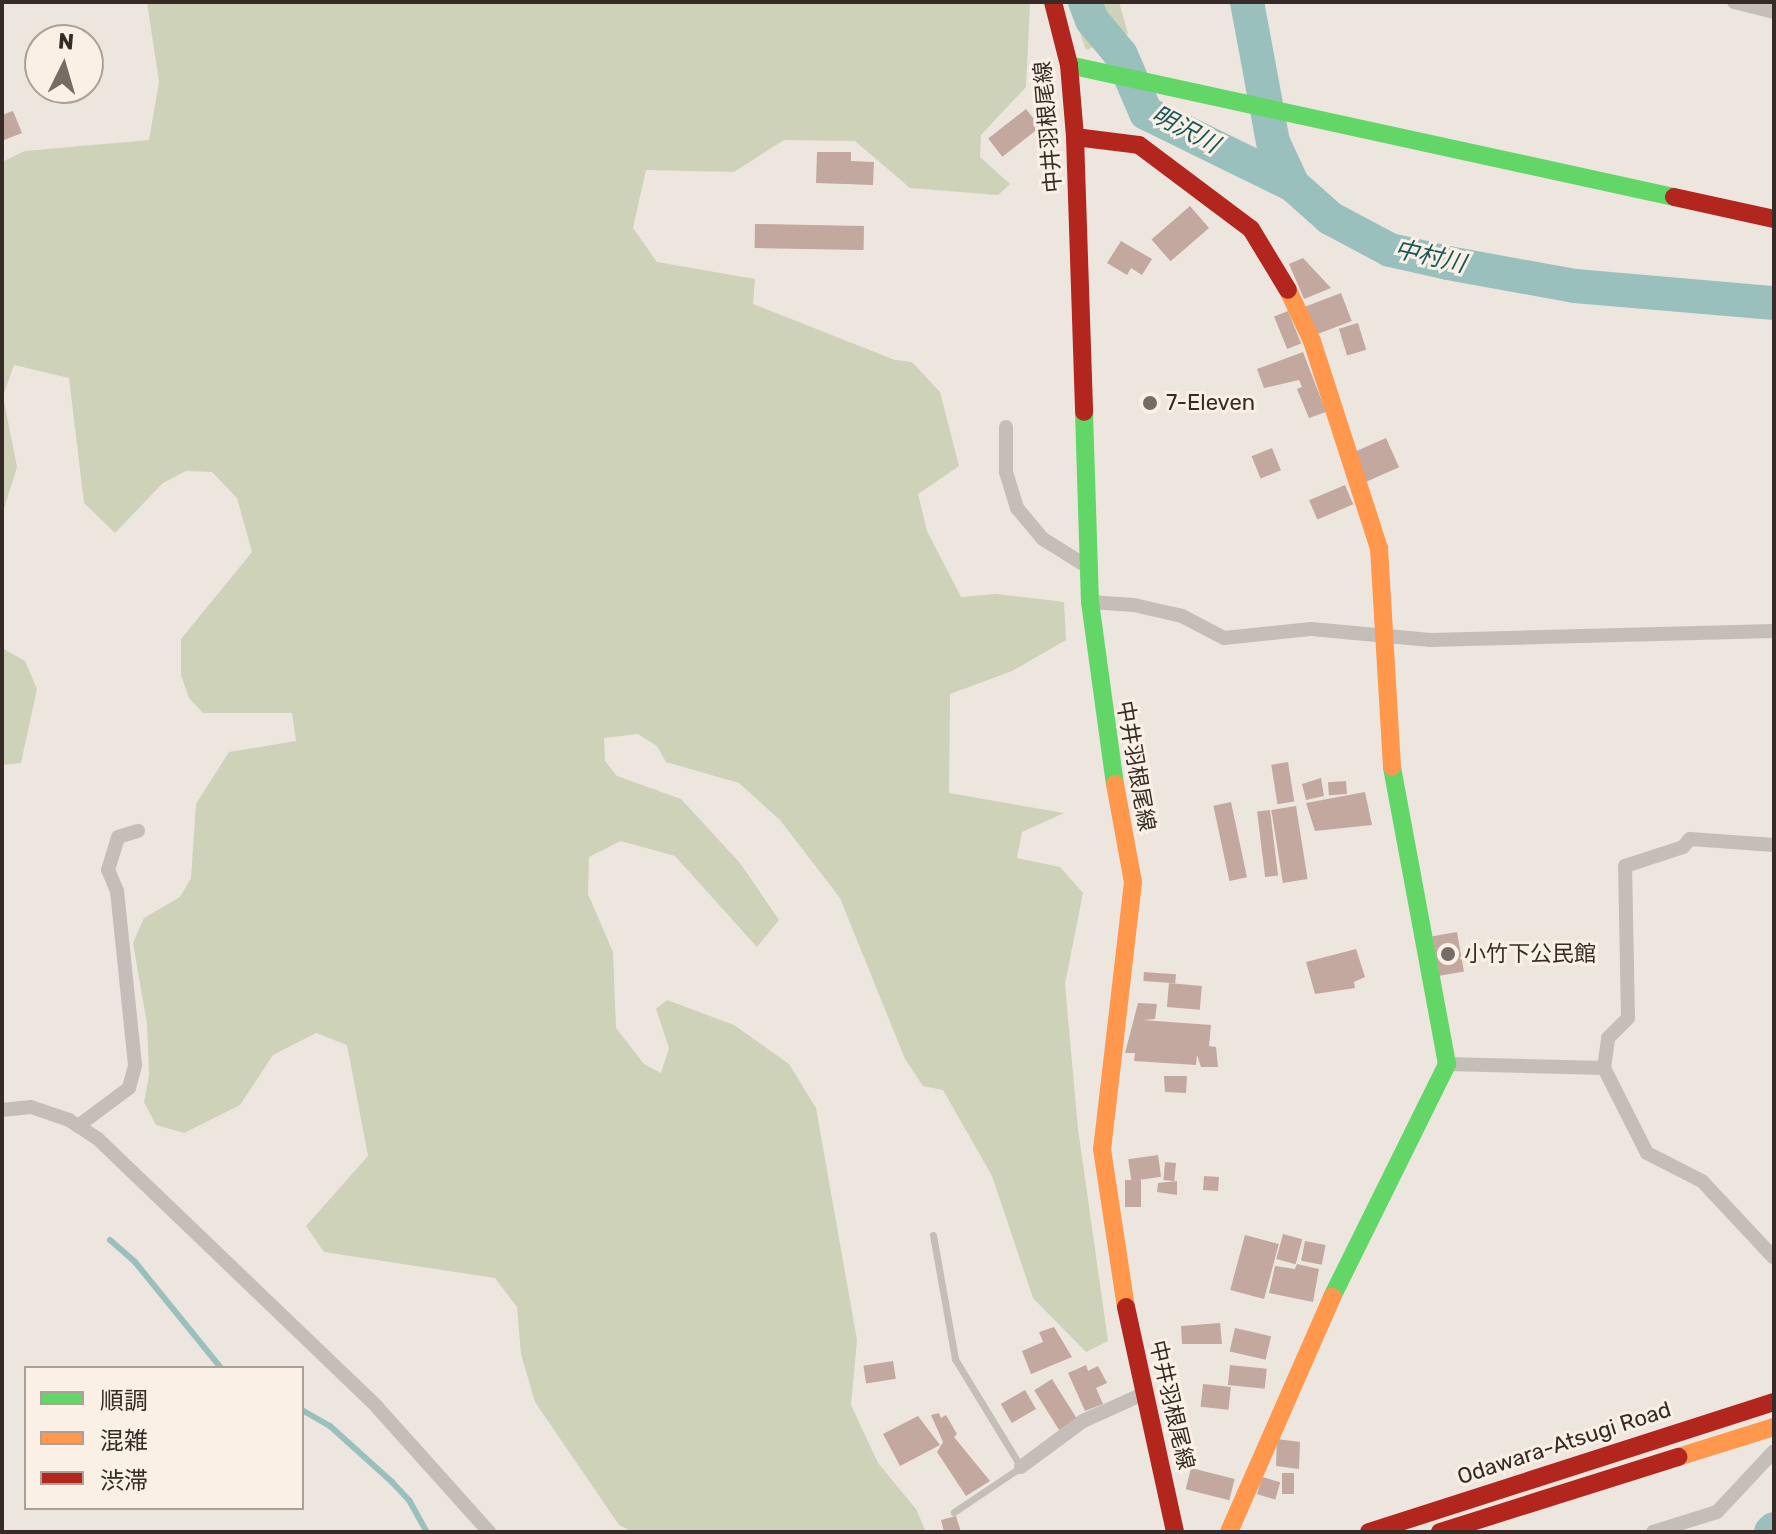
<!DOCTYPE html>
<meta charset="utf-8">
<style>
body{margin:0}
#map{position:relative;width:1776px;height:1534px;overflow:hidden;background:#ede6de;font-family:Rubik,"Noto Sans JP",sans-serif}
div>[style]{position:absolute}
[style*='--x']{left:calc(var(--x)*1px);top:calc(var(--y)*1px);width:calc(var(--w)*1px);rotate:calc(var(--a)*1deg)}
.green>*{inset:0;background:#ced2b8}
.stream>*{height:6px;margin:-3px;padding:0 3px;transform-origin:3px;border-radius:3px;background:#9ac0be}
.river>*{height:34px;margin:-17px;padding:0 17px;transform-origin:17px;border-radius:17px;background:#9ac0be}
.building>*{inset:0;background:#c2a89f;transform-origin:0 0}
.lane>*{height:7px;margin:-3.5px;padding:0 3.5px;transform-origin:3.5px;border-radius:3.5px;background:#c5beb8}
.street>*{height:14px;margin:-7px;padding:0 7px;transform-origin:7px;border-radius:7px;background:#c5beb8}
.fast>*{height:18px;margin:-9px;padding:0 9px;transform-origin:9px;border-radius:9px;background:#63d668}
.slow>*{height:18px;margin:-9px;padding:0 9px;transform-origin:9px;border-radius:9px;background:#ff974d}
.jam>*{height:18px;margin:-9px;padding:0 9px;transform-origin:9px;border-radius:9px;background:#b3261e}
.dots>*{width:22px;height:22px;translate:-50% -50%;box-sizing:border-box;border:4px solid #faf0e5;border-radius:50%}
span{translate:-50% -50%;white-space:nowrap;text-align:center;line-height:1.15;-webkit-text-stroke:6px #faf0e5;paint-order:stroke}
.street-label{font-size:22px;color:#362b26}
.poi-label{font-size:22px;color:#362b26}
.left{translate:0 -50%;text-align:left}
.water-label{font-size:24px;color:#19575a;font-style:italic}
.frame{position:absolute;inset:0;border:4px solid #362b26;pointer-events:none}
.legend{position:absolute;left:24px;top:1366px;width:280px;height:144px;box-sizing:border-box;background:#faf0e5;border:2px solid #aca199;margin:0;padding:10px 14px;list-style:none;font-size:24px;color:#362b26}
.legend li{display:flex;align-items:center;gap:16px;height:40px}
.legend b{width:40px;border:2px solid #aca199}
.north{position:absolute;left:24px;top:24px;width:80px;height:80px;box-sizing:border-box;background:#faf0e5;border:2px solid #aca199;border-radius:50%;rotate:5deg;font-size:22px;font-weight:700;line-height:32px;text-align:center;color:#362b26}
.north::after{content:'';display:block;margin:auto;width:28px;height:36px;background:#766c66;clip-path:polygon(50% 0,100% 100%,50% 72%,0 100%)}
</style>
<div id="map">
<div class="green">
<i style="clip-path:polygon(147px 2px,1030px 2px,1026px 87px,981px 135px,980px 157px,1010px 184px,998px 195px,910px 188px,855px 141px,784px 140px,734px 172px,646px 170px,633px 228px,657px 262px,755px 279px,753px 304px,895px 360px,912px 362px,940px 392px,959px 466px,918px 494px,927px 531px,961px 597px,996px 594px,1064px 602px,1066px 640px,1012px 671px,950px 694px,949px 793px,1064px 813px,1022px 832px,1017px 858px,1060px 867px,1083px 893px,1065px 984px,1078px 1129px,1108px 1341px,1086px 1352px,1033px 1298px,992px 1176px,943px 1090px,923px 1086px,905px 1059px,840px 898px,780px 820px,739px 783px,666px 762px,657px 746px,638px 734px,604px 738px,605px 761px,617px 776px,681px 799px,740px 863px,779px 920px,757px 947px,675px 856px,621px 841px,589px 857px,588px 894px,613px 952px,616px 1028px,644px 1064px,661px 1073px,669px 1048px,656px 1009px,667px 1000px,734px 1025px,789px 1064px,816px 1108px,857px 1340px,851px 1405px,878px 1463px,916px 1509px,926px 1532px,633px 1532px,619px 1525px,535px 1402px,521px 1354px,517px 1307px,495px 1278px,324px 1252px,306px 1226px,368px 1156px,347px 1045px,316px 1033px,273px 1055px,240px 1105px,184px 1133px,156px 1125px,144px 1102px,149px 1075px,147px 1024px,133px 943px,144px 918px,180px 897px,191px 878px,196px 804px,229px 752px,296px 741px,292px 713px,203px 713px,189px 698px,181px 675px,181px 639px,252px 552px,237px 498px,212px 472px,186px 471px,163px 483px,115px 533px,84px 503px,69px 378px,14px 365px,3px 396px,17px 467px,2px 515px,2px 162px,25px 151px,149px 140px,159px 82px)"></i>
<i style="clip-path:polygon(1069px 2px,1119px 2px,1128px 34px,1086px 50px)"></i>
<i style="clip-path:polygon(2px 648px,25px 661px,37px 689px,21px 763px,2px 765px)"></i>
</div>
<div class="stream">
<i style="--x:110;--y:1240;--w:33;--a:41"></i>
<i style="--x:135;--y:1262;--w:136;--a:50.9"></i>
<i style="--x:302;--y:1410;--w:32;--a:30"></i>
<i style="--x:330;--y:1426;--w:84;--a:42.1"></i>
<i style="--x:392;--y:1482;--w:25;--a:47"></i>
<i style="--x:409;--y:1500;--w:37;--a:61"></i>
</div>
<div class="river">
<i style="--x:1085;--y:2;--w:19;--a:69"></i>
<i style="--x:1092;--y:20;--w:45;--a:50.4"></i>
<i style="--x:1121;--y:55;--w:63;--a:66.7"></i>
<i style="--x:1146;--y:113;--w:164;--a:26.1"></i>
<i style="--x:1247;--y:2;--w:142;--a:79.5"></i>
<i style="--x:1273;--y:142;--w:47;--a:65.1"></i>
<i style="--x:1293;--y:185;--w:50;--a:41.7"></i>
<i style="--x:1330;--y:218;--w:68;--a:28.1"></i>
<i style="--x:1390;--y:250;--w:59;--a:12.6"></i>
<i style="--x:1448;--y:263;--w:129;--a:10.3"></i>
<i style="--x:1575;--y:286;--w:200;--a:4.9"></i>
<i style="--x:1771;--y:1532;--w:4;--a:-45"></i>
</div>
<div class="building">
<i style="left:1026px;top:109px;width:23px;height:48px;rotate:52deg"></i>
<i style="clip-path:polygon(13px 111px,22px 133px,4px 140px,2px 115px)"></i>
<i style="clip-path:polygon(817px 152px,851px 152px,851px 161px,874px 162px,873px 185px,816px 183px)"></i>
<i style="left:1190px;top:206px;width:29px;height:51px;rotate:49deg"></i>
<i style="left:755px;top:224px;width:109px;height:24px;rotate:1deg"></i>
<i style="clip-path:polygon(1121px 241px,1152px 259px,1142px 275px,1131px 268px,1127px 275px,1107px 263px)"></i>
<i style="clip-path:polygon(1303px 258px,1331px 288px,1304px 299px,1289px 264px)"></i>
<i style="left:1341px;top:293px;width:30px;height:40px;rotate:69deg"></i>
<i style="left:1288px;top:311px;width:35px;height:15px;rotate:68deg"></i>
<i style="left:1358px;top:323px;width:28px;height:20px;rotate:73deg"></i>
<i style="clip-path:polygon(1303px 352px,1326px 412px,1309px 418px,1297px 389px,1302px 387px,1299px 380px,1264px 388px,1257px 369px)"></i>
<i style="left:1386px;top:438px;width:32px;height:39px;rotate:66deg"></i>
<i style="left:1272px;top:448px;width:24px;height:22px;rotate:68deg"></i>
<i style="left:1345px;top:485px;width:21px;height:39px;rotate:67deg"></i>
<i style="left:1288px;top:762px;width:40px;height:17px;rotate:81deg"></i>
<i style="clip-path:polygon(1321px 778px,1324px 796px,1306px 800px,1302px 784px)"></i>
<i style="left:1346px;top:781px;width:13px;height:18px;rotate:86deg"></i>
<i style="clip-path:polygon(1365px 792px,1372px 825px,1315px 831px,1306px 803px)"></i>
<i style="left:1231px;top:802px;width:77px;height:18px;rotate:78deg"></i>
<i style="left:1296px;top:806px;width:74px;height:25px;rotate:81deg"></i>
<i style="left:1270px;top:810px;width:66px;height:13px;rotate:83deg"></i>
<i style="left:1457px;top:932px;width:40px;height:25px;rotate:80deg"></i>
<i style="clip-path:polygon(1356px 949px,1365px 977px,1354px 982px,1355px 988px,1315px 994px,1306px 962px)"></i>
<i style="left:1144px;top:972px;width:32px;height:9px;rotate:4deg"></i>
<i style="left:1169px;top:983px;width:33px;height:24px;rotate:5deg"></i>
<i style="clip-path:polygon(1138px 1003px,1157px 1004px,1155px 1019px,1143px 1020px,1211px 1025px,1209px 1046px,1216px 1047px,1218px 1067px,1201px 1067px,1197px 1055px,1196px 1065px,1134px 1061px,1135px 1053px,1125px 1053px)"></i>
<i style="clip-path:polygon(1164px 1076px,1187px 1076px,1186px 1093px,1165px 1092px)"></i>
<i style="left:1158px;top:1155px;width:22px;height:30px;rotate:82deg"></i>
<i style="left:1165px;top:1162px;width:11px;height:18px;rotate:5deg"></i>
<i style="left:1204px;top:1176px;width:15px;height:14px;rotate:4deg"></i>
<i style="left:1125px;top:1180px;width:16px;height:27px"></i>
<i style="clip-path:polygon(1177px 1181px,1177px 1195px,1157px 1192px,1158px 1183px)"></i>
<i style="left:1283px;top:1234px;width:20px;height:26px;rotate:15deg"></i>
<i style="left:1245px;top:1235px;width:35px;height:57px;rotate:15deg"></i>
<i style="left:1305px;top:1241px;width:21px;height:20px;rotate:11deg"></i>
<i style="clip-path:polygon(1297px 1264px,1319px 1269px,1313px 1302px,1269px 1293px,1275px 1266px,1295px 1269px)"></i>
<i style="clip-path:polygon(1220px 1323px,1222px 1344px,1182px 1344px,1181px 1326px)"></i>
<i style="clip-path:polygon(1054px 1327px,1072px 1357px,1031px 1374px,1022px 1351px,1043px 1342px,1039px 1332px)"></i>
<i style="left:1235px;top:1328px;width:37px;height:24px;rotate:13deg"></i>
<i style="left:893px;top:1361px;width:18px;height:30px;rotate:81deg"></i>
<i style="clip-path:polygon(1086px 1365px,1088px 1371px,1098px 1366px,1107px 1383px,1096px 1388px,1103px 1404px,1085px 1411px,1068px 1373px)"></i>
<i style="left:1230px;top:1365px;width:37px;height:20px;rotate:6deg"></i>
<i style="left:1052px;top:1379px;width:47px;height:21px;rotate:58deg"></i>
<i style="left:1203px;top:1384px;width:28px;height:23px;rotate:6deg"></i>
<i style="left:1025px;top:1390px;width:22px;height:28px;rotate:60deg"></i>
<i style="clip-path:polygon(939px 1413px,941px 1418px,946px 1415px,957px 1434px,954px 1437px,990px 1481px,966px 1496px,937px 1452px,943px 1442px,931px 1415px)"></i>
<i style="clip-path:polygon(918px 1416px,940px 1445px,900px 1466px,883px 1434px)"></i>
<i style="clip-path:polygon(1277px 1439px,1300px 1442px,1299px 1469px,1276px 1466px)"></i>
<i style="left:1191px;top:1468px;width:45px;height:22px;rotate:14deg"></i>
<i style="left:1282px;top:1473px;width:12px;height:21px"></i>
<i style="left:1262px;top:1477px;width:19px;height:18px;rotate:16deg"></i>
<i style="clip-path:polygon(956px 1516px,961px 1532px,944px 1532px,941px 1520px)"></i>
</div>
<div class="lane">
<i style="--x:933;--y:1235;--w:126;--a:79.9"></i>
<i style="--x:955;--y:1359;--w:127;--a:58.6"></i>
<i style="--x:1021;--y:1467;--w:81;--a:146.1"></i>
</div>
<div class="street">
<i style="--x:1734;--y:2;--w:41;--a:14"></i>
<i style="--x:1006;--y:427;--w:45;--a:90"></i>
<i style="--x:1006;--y:472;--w:38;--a:73"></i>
<i style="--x:1017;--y:508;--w:40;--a:50"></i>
<i style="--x:1043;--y:539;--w:53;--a:31.9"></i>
<i style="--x:1090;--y:602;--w:44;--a:3.9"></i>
<i style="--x:1134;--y:605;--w:49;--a:12.9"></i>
<i style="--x:1182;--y:616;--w:47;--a:27.6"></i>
<i style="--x:1224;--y:638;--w:87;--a:-5.9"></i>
<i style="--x:1311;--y:629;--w:120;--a:5.3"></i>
<i style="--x:1430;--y:640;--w:344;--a:-1.5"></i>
<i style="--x:1447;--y:1064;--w:157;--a:1.5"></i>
<i style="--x:1604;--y:1068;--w:95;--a:63.2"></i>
<i style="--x:1647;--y:1153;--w:62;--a:27"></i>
<i style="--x:1702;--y:1181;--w:105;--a:46.9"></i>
<i style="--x:1604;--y:1068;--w:30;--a:-82"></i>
<i style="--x:1608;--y:1038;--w:28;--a:-45"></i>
<i style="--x:1628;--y:1018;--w:152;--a:-91.1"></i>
<i style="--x:1625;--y:866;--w:61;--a:-18.1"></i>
<i style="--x:1683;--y:847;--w:11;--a:-49"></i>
<i style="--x:1690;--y:839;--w:84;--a:4.1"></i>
<i style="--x:2;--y:1110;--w:29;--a:-6"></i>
<i style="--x:31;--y:1107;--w:40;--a:18.9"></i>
<i style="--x:69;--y:1120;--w:35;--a:33"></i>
<i style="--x:98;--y:1139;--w:387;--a:43.8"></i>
<i style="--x:377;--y:1407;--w:168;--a:48.1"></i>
<i style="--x:78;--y:1126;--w:64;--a:-36.7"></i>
<i style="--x:129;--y:1088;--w:24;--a:-75"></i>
<i style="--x:135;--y:1065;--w:175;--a:-95.9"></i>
<i style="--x:117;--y:891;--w:23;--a:-113"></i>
<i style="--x:108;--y:870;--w:34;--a:-73"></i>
<i style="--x:118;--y:837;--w:21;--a:-17"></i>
<i style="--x:1021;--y:1467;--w:77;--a:-36.6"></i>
<i style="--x:1083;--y:1421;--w:68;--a:-24.3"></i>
<i style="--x:1653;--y:1532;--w:67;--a:-17.4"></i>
<i style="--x:1717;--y:1512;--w:83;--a:-46.9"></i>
</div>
<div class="fast">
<i style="--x:1069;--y:65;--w:619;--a:12.31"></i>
<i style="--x:1084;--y:412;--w:190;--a:88.2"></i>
<i style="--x:1090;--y:602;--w:184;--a:82.2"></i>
<i style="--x:1332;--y:1297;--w:260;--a:-63.7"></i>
<i style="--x:1447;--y:1064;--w:302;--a:-100.5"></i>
</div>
<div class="slow">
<i style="--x:1288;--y:290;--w:56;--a:64.8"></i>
<i style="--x:1312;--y:341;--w:218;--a:72.1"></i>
<i style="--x:1379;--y:548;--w:219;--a:86.6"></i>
<i style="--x:1115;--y:784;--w:100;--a:79.6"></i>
<i style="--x:1133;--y:882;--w:269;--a:96.6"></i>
<i style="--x:1102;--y:1149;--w:160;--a:81.4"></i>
<i style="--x:1678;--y:1457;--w:101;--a:-17.4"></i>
<i style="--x:1229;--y:1532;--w:257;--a:-66.3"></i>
</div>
<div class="jam">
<i style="--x:1053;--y:2;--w:65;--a:75.7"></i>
<i style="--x:1069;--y:65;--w:72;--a:85.2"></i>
<i style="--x:1075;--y:137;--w:275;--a:88.1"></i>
<i style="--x:1075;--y:137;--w:64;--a:7.1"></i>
<i style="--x:1139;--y:145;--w:140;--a:36.9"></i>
<i style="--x:1251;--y:229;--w:71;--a:58.8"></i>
<i style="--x:1674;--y:197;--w:102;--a:12.4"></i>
<i style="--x:1126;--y:1307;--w:230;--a:77.7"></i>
<i style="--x:1369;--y:1532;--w:425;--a:-17.8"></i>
<i style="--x:1440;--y:1532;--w:250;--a:-17.5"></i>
</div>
<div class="dots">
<i style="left:1150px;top:403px;background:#766c66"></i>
<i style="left:1448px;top:954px;background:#766c66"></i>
</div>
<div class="street-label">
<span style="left:1048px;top:127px;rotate:-95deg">中井羽根尾線</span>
<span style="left:1136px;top:766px;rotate:80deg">中井羽根尾線</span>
<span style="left:1172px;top:1405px;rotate:77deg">中井羽根尾線</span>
<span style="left:1564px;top:1443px;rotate:-18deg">Odawara-Atsugi Road</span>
</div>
<div class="poi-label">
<span class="left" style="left:1166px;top:403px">7-Eleven</span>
<span class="left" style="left:1464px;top:954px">小竹下公民館</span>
</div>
<div class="water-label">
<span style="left:1185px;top:130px;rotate:28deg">明沢川</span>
<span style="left:1430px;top:257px;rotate:13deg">中村川</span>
</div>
<div class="frame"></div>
<ul class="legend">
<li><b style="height:10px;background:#63d668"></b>順調</li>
<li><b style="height:10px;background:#ff974d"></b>混雑</li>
<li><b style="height:10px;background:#b3261e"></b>渋滞</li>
</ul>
<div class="north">N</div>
</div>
